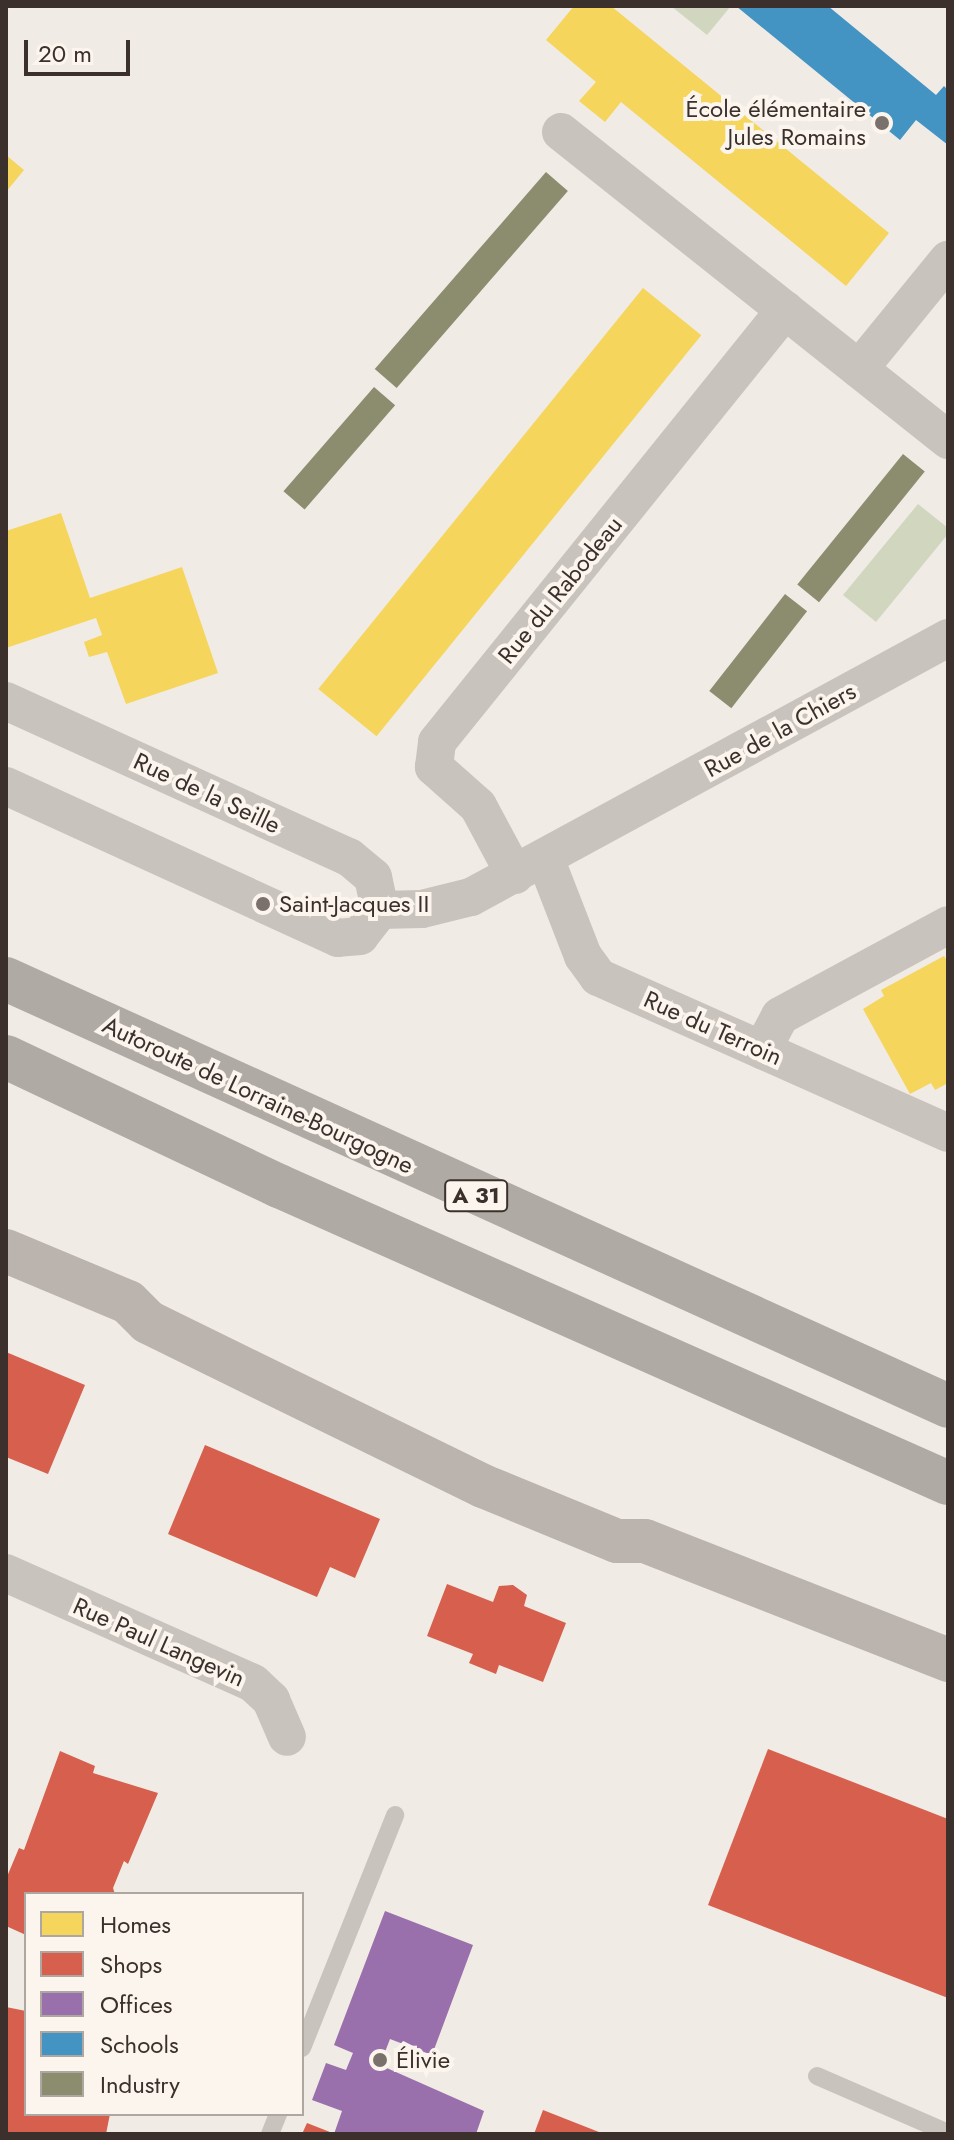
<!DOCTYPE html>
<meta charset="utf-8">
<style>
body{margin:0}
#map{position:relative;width:954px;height:2140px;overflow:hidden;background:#f0ebe5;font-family:Jost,sans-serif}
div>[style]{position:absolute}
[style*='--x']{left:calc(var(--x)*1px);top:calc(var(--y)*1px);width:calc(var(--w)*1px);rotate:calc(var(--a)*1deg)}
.green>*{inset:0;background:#d1d6bf}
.homes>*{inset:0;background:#f6d55c;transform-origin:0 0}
.shops>*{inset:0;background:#d6604d}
.offices>*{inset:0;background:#9970ab}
.schools>*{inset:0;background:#4393c3}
.industry>*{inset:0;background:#8c8c6e;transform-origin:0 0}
.lane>*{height:18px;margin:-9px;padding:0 9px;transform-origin:9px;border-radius:9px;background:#c9c3be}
.street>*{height:38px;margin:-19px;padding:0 19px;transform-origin:19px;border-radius:19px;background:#c9c3be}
.secondary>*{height:44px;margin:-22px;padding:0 22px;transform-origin:22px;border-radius:22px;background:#bab3ae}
.highway>*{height:44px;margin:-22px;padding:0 22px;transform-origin:22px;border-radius:22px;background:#afaaa4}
.dots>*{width:22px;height:22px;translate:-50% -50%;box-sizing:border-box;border:4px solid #fbf5ee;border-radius:50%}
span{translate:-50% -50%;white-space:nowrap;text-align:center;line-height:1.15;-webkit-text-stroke:8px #fbf5ee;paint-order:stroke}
.shield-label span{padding:2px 6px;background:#fbf5ee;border:2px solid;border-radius:6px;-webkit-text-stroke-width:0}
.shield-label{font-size:22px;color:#3b302b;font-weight:700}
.poi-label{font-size:24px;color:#3b302b}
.right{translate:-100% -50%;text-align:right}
.left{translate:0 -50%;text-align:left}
.street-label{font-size:24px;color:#3b302b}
.frame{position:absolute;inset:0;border:8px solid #3b302b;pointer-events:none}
.legend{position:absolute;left:24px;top:1892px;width:280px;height:224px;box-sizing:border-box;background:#fbf5ee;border:2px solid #aea6a0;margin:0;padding:10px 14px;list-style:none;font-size:24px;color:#3b302b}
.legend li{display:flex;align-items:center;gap:16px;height:40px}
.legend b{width:40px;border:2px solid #aea6a0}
.scale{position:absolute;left:24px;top:40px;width:106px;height:36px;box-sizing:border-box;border:4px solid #3b302b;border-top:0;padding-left:10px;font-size:24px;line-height:28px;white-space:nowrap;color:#3b302b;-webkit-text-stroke:6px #fbf5ee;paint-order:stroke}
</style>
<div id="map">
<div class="green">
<i style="clip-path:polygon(671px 6px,731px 6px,707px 35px)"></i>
<i style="clip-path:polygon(918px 504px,948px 528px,948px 534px,876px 622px,843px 595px)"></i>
</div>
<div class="homes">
<i style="clip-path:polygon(574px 6px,611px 6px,889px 233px,846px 286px,621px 102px,605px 122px,579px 101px,596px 82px,546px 40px)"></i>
<i style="clip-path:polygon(6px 155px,24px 170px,6px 192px)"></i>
<i style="left:643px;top:288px;width:75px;height:516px;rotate:39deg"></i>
<i style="clip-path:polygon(61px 513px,90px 598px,182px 567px,218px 673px,126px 704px,107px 652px,89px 657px,84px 642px,102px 635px,96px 618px,6px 648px,6px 531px)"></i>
<i style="clip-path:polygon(944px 956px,948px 962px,948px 1083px,935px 1090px,931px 1083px,910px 1094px,863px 1009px,884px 996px,881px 990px)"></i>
</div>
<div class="shops">
<i style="clip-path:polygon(6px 1352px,85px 1385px,48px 1474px,6px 1457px)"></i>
<i style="clip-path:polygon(205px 1445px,380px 1519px,355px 1578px,330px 1567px,317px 1597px,168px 1534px)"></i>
<i style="clip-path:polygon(447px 1584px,493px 1602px,499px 1586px,513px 1585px,527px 1595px,524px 1606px,566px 1623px,543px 1682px,499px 1665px,496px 1674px,469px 1663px,473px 1654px,427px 1636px)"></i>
<i style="clip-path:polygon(768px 1749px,948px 1819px,948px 1998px,708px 1905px)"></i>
<i style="clip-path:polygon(60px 1751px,95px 1766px,93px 1773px,158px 1793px,128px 1864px,124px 1861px,113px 1888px,115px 1894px,26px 1894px,26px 1935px,6px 1926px,6px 1879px,19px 1848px,24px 1850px)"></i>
<i style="clip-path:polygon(6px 2007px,26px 2011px,26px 2114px,110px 2114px,106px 2134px,6px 2134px)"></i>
<i style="clip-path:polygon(543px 2110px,604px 2134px,534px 2134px)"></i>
<i style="clip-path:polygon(307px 2123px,335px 2134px,302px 2134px)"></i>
</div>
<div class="offices">
<i style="clip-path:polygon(385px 1911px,473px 1945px,432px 2055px,390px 2039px,380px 2065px,484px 2111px,476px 2134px,334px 2134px,342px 2111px,312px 2100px,326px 2063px,346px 2070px,353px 2053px,334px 2045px)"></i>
</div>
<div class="schools">
<i style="clip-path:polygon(736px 6px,828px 6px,936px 95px,944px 86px,948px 90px,948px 145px,916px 120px,900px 140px)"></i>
</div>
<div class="industry">
<i style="left:546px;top:172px;width:29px;height:261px;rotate:41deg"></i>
<i style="left:374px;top:387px;width:28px;height:138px;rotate:41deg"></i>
<i style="left:903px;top:454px;width:28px;height:168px;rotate:39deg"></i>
<i style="left:785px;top:594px;width:28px;height:123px;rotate:38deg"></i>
</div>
<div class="lane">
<i style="--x:302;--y:2048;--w:251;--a:-68.2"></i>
<i style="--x:817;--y:2076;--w:143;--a:23.5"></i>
<i style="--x:270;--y:2134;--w:22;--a:-68"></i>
</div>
<div class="street">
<i style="--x:561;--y:132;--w:495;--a:38.5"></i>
<i style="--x:859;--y:369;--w:141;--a:-50.8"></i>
<i style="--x:6;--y:701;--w:377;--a:24.5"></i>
<i style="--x:349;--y:857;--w:31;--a:40"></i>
<i style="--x:373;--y:877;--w:34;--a:78"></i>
<i style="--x:380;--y:910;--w:33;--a:128"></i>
<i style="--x:360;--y:936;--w:22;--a:175"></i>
<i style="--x:338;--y:938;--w:365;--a:-155.4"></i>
<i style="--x:545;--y:858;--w:105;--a:68.8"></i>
<i style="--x:583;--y:956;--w:26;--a:54"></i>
<i style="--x:598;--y:977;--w:383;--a:24"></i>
<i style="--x:515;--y:875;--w:78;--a:-118.2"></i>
<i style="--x:478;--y:806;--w:59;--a:-138.4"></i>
<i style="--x:434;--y:767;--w:25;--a:-83"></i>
<i style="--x:437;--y:742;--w:555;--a:-51.15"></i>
<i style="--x:380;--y:910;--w:42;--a:-1.4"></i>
<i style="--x:422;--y:909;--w:50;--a:-13.8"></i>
<i style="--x:471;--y:897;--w:543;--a:-28.5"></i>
<i style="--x:762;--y:1050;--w:38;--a:-62"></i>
<i style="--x:780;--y:1016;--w:191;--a:-28.4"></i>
<i style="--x:6;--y:1573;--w:270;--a:24"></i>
<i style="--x:253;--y:1683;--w:25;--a:43"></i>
<i style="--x:271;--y:1700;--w:40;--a:66.6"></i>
</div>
<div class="secondary">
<i style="--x:6;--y:1251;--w:132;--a:22.7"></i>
<i style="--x:128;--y:1302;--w:28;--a:45"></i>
<i style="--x:148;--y:1322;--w:373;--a:26.1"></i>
<i style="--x:483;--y:1486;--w:145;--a:22.3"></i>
<i style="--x:617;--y:1541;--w:28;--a:0"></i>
<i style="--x:645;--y:1541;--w:326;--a:21.4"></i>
</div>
<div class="highway">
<i style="--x:6;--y:979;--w:1034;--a:24.38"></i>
<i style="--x:6;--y:1057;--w:302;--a:25.3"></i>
<i style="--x:279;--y:1186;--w:732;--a:23.94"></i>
</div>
<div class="dots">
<i style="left:882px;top:123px;background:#7a716c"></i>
<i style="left:263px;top:904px;background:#7a716c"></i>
<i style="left:380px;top:2060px;background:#7a716c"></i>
</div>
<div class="shield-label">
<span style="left:476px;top:1196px">A 31</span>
</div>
<div class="poi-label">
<span class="right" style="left:866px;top:123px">École élémentaire<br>Jules Romains</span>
<span class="left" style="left:279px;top:904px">Saint-Jacques II</span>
<span class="left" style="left:396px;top:2060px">Élivie</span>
</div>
<div class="street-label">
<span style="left:560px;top:590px;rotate:-51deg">Rue du Rabodeau</span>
<span style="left:780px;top:730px;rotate:-29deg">Rue de la Chiers</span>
<span style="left:207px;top:793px;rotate:25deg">Rue de la Seille</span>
<span style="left:713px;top:1028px;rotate:24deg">Rue du Terroin</span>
<span style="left:258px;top:1095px;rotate:25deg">Autoroute de Lorraine-Bourgogne</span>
<span style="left:159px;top:1642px;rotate:24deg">Rue Paul Langevin</span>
</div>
<div class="frame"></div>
<ul class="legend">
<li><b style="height:22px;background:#f6d55c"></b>Homes</li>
<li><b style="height:22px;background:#d6604d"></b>Shops</li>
<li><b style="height:22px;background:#9970ab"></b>Offices</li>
<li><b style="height:22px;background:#4393c3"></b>Schools</li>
<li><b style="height:22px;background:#8c8c6e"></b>Industry</li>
</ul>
<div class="scale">20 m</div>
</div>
